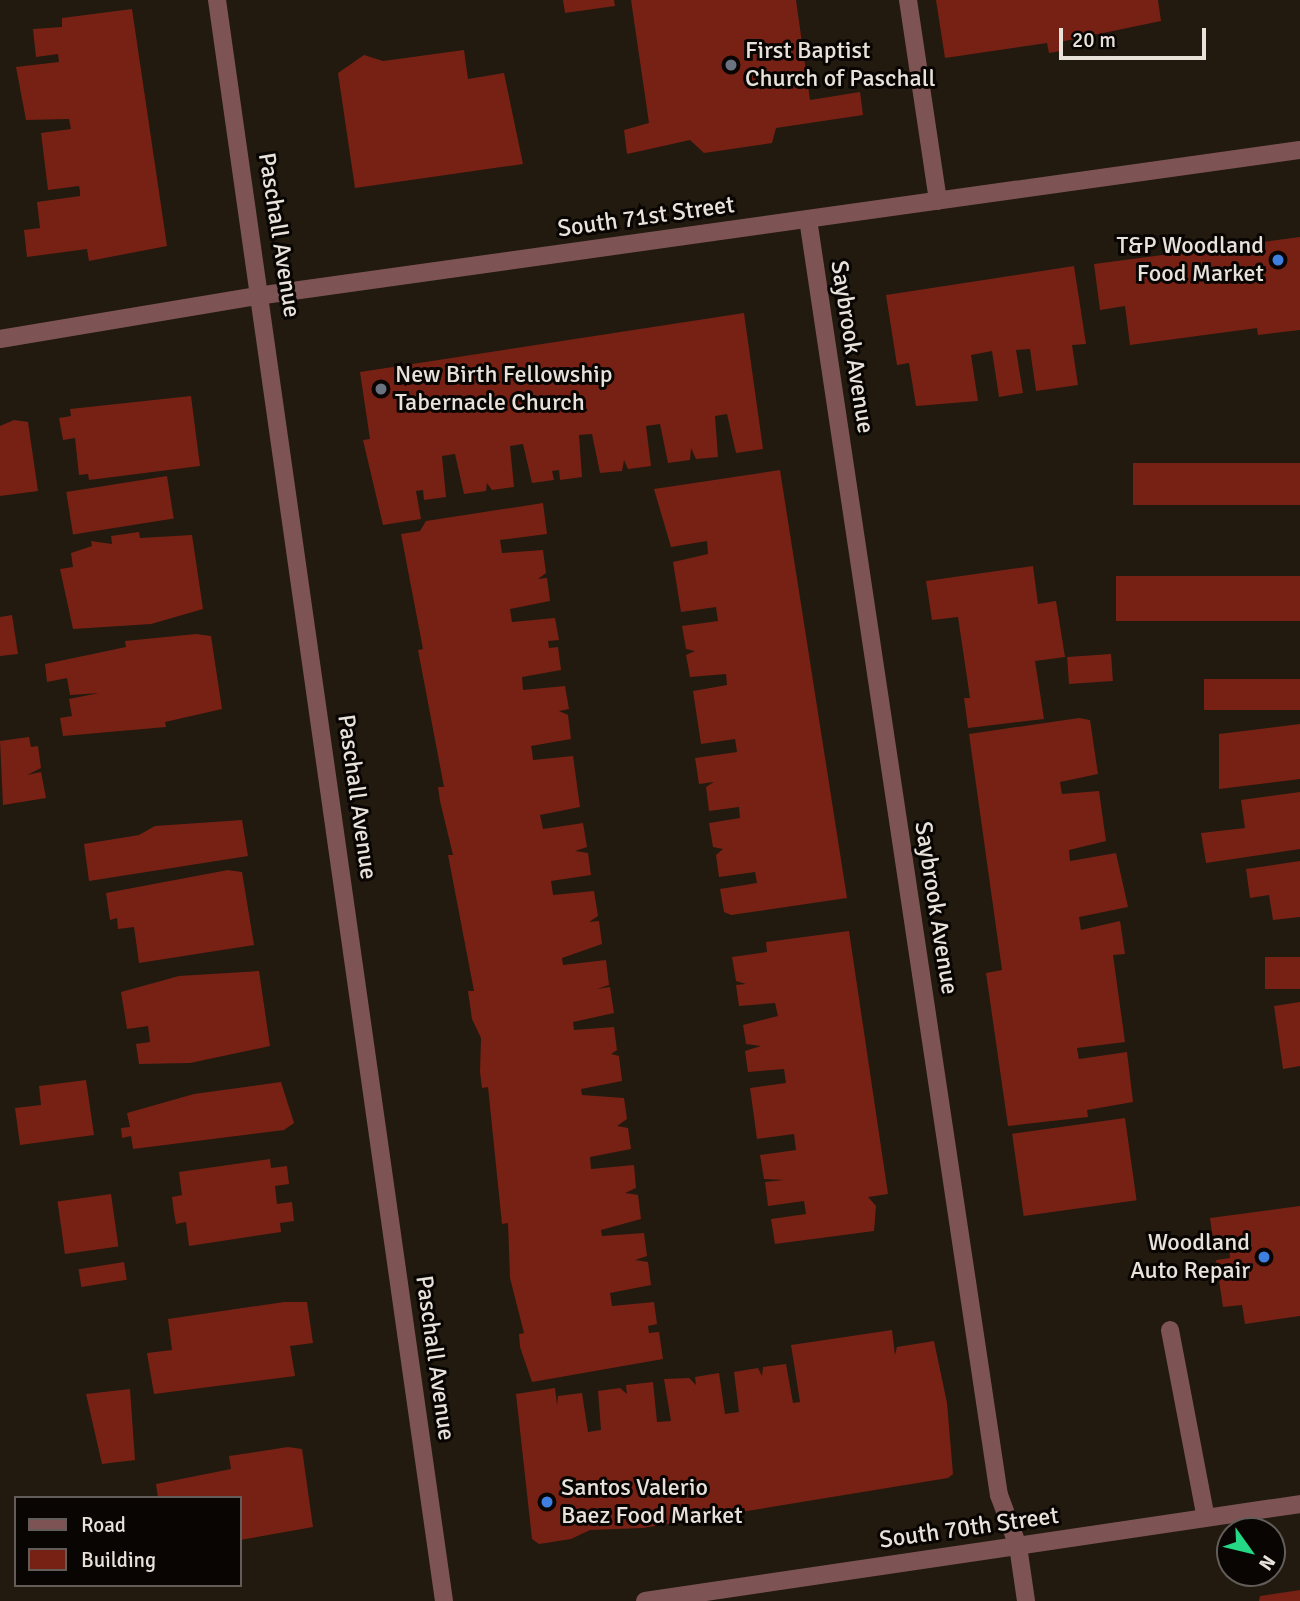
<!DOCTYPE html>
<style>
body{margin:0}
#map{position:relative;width:1300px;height:1601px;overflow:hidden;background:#22190f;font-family:Signika,sans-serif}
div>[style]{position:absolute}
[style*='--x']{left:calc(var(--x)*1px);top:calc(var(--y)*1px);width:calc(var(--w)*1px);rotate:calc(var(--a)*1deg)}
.building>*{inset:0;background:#772114;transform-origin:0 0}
.service>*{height:18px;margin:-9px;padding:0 9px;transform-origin:9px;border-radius:9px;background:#7d5453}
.minor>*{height:18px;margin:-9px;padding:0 9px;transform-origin:9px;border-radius:9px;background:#7d5453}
.tertiary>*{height:18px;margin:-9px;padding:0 9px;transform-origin:9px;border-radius:9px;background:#7d5453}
.dots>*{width:19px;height:19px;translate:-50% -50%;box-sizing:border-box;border:4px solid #080503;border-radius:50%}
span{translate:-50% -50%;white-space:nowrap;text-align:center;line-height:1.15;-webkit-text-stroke:6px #080503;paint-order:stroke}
.poi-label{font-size:24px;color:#e8e2db}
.left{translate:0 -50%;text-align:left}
.right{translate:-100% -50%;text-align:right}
.street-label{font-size:24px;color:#e8e2db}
.legend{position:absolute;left:14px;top:1496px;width:228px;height:91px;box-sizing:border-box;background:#080503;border:2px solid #625d59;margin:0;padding:9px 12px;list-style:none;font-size:21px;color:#e8e2db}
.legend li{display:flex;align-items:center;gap:14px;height:35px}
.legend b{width:35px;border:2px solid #625d59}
.north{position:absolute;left:1216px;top:1517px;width:70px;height:70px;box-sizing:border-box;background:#080503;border:2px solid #625d59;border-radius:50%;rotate:124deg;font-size:19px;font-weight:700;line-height:28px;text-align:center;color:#e8e2db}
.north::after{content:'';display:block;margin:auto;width:24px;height:32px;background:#25d886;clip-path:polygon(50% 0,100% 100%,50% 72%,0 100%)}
.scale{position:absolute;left:1059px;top:28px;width:147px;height:32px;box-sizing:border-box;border:4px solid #e8e2db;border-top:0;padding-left:9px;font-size:21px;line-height:24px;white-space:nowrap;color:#e8e2db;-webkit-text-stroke:5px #080503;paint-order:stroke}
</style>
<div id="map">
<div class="building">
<i style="clip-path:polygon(563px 0,614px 0,615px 6px,565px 13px)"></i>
<i style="clip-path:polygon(631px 0,796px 0,810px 100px,860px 92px,863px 115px,776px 128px,772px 143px,704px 153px,690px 140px,627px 154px,624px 130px,649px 123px)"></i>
<i style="clip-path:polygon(936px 0,1158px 0,1161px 21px,1060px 42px,1061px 51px,1049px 53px,1047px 43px,945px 58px)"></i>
<i style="clip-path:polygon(132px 9px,167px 246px,89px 261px,87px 249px,27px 257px,24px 230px,40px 228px,37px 202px,80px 196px,80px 191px,79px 186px,48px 190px,41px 133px,71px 129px,69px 119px,26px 120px,16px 67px,59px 62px,58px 54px,36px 57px,33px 29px,62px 27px,62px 18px)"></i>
<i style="clip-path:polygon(464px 50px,468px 79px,504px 73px,523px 164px,355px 188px,338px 73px,364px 55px,383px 61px)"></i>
<i style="clip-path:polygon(1300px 237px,1300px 330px,1258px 335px,1257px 328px,1130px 345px,1125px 306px,1100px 310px,1094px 264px)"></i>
<i style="clip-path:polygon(1074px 266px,1086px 344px,1072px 345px,1078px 385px,1036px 391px,1030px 349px,1016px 350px,1023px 393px,999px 397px,992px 351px,971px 355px,978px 401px,916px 406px,909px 363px,897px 365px,886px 295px)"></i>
<i style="clip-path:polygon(744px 313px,763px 449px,736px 453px,727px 414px,715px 416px,718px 457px,696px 459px,691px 448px,690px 460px,668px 463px,660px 424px,646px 426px,651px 466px,628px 469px,624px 460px,622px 471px,600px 473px,592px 434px,579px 435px,582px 477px,560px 480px,559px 470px,552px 471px,554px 480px,532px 483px,523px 444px,510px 446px,514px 487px,492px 490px,487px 483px,486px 491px,464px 494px,455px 454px,442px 456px,446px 497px,424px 500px,423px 490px,416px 491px,421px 519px,383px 525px,363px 440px,370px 439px,360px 372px)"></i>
<i style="clip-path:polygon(191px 396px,200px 466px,89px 480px,88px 474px,79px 475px,75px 438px,63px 440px,59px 418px,71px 416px,70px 409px)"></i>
<i style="clip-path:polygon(14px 420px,28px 422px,38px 491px,0 496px,0 426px)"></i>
<i style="left:1300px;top:463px;width:42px;height:167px;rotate:90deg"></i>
<i style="clip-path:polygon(780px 470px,847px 898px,731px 915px,724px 912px,720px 889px,757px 883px,755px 872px,719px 877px,716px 855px,723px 849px,713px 847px,709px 823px,740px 818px,739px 807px,709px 811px,706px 787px,714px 782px,699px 784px,695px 758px,737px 752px,735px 739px,701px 744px,693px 691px,727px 685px,726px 674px,690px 677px,686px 655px,695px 651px,686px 649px,682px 626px,718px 621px,716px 607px,681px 612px,673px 562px,708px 554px,707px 541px,671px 547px,654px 489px)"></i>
<i style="left:167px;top:476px;width:43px;height:102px;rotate:81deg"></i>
<i style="clip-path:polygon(543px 503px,547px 534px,500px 540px,502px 553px,543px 550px,546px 573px,538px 579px,547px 578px,550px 601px,510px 609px,512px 622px,555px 618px,559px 640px,548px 641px,549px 648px,558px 647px,561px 670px,522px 677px,523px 690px,565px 686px,569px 709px,559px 711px,568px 715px,571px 739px,531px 746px,532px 751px,533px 760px,573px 756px,580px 807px,540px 815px,543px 829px,583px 823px,587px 847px,575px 851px,588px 853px,591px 875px,551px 881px,553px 895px,594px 891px,598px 916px,589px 922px,599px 921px,602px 944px,562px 958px,563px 965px,606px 960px,609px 985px,597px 989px,610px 987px,614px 1013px,573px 1022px,574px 1030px,614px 1027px,617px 1050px,611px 1054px,619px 1056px,622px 1081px,581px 1089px,582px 1095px,624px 1098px,627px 1119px,617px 1126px,628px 1128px,631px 1149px,590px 1157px,591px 1169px,634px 1165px,636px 1188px,625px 1193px,638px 1195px,641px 1219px,601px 1230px,602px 1236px,644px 1233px,647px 1256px,635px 1260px,648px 1262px,651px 1285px,610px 1293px,612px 1306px,654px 1302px,657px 1324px,648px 1326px,649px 1333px,659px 1332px,663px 1359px,532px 1382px,520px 1347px,519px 1334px,524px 1333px,510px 1278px,508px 1223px,502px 1224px,488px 1087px,482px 1088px,480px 1072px,481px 1038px,472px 1019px,468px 991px,474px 991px,448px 855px,453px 855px,440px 801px,438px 787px,444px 787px,418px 650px,423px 649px,401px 534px,420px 531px,426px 521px)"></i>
<i style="clip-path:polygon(139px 532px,140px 538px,192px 535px,203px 609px,151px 624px,73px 629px,60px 569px,73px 567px,71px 553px,92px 546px,91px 541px,112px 544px,111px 536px)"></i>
<i style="clip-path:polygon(1033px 566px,1038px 604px,1056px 601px,1065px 657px,1035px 661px,1044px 719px,968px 728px,964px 698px,970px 698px,958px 617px,932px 620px,926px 581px)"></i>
<i style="left:1300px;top:576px;width:45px;height:184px;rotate:90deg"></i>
<i style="clip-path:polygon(12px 615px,18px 654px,0 656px,0 617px)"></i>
<i style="clip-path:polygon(196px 634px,211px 636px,222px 709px,165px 722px,166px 727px,63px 736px,60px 718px,72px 716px,69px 699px,99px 693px,70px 695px,67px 678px,47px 682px,45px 664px,126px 647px,125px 641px)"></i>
<i style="left:1111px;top:654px;width:27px;height:44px;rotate:86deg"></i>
<i style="left:1300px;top:679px;width:31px;height:96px;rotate:90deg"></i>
<i style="clip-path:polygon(1079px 718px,1090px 720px,1098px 774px,1060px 782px,1062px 794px,1099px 791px,1106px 841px,1069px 850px,1070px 861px,1116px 853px,1128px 907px,1079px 917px,1081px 930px,1120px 921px,1125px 954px,1113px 955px,1125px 1042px,1077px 1048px,1079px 1059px,1127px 1052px,1133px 1102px,1087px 1110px,1088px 1117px,1008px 1126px,986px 973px,1002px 970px,969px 734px)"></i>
<i style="clip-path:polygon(1300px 724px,1300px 779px,1219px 789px,1219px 734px)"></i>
<i style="clip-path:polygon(29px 737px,31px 747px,38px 746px,41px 768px,27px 775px,41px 772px,46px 798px,3px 805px,0 741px)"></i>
<i style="clip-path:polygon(1300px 792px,1300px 849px,1206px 863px,1201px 833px,1245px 828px,1241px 800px)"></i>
<i style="clip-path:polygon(242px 820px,248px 856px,89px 881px,84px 844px,139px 835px,155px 826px)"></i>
<i style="clip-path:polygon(1300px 861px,1300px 917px,1273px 920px,1269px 895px,1250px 898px,1246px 869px)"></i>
<i style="clip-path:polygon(228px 870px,242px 872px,254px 945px,139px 963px,134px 927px,118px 929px,117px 918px,110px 920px,106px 893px)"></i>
<i style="clip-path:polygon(849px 931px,888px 1194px,868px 1197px,876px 1206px,874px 1231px,775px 1244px,771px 1219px,806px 1214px,804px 1201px,768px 1206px,765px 1182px,784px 1180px,764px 1179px,760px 1155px,796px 1150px,794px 1134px,757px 1139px,750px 1088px,786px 1083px,784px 1069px,748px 1072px,745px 1051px,761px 1046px,746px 1044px,743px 1025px,778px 1016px,775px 1003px,739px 1006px,736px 985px,746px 984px,736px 981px,732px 957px,767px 952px,766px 942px)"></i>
<i style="left:1300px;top:957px;width:32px;height:35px;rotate:90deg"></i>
<i style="clip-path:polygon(259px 971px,270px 1046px,190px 1063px,139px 1064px,136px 1044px,150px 1042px,148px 1026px,127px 1029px,121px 992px,179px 976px)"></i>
<i style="clip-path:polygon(1300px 1002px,1300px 1066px,1283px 1069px,1274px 1006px)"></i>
<i style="clip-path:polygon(86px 1080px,94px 1135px,20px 1145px,15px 1108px,41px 1105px,39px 1086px)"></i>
<i style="clip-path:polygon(281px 1082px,294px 1123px,284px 1130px,133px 1149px,131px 1136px,122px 1138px,121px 1128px,130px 1127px,127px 1113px,194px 1094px)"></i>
<i style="left:1125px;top:1118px;width:83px;height:114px;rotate:82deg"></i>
<i style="clip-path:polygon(270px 1159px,271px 1168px,287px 1166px,289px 1184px,275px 1186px,277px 1204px,292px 1202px,294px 1221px,280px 1223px,281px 1232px,189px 1246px,186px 1222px,176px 1224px,174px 1213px,172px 1197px,182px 1195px,179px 1172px)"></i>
<i style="left:111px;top:1194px;width:53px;height:54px;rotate:82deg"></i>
<i style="clip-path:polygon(1300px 1206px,1300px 1316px,1245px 1324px,1242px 1305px,1223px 1307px,1216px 1260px,1230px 1258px,1229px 1246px,1214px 1247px,1210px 1218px)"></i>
<i style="left:124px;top:1262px;width:18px;height:46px;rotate:81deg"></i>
<i style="clip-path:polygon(284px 1302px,307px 1302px,313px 1343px,290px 1346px,295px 1376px,154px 1394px,147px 1353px,172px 1350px,168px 1319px)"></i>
<i style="clip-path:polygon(892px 1330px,895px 1355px,897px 1347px,934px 1341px,947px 1403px,953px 1474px,948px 1478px,643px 1528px,590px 1530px,571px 1539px,539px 1544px,532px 1539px,516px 1394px,555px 1388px,557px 1405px,558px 1396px,582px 1393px,588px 1432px,601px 1430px,598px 1391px,620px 1388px,627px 1394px,626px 1385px,653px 1382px,657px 1422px,671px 1421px,664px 1379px,689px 1378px,696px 1385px,695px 1377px,719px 1373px,725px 1414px,739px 1412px,734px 1372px,758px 1368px,762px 1376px,763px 1367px,786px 1364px,793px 1403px,800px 1402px,791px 1345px)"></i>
<i style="clip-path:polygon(130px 1389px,135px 1460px,102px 1464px,86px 1394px)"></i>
<i style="clip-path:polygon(288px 1447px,302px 1449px,313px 1527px,240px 1540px,240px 1498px,158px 1498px,156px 1484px,231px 1469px,229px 1456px)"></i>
<i style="clip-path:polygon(1300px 1590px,1300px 1601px,1259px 1601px,1260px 1596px)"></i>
</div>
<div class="service">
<i style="--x:908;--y:0;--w:203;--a:81.5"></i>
<i style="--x:1170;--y:1330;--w:191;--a:79.2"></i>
</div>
<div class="minor">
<i style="--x:217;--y:0;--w:1617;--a:81.93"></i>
<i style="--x:808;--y:219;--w:1290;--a:81.49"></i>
<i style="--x:999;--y:1495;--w:54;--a:69.6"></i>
<i style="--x:1018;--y:1546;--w:56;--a:81.7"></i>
<i style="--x:0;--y:339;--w:268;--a:-9.5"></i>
<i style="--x:264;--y:295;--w:1046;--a:-7.97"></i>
</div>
<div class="tertiary">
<i style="--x:645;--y:1601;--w:662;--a:-8.42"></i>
</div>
<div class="dots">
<i style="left:731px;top:65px;background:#6b7280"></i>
<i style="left:1278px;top:260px;background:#3f7fe0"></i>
<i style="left:381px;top:389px;background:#6b7280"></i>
<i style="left:1264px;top:1257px;background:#3f7fe0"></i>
<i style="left:547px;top:1502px;background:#3f7fe0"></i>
</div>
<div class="poi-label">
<span class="left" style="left:745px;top:65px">First Baptist<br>Church of Paschall</span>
<span class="right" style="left:1264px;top:260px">T&amp;P Woodland<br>Food Market</span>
<span class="left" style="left:395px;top:389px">New Birth Fellowship<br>Tabernacle Church</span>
<span class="right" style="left:1250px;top:1257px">Woodland<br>Auto Repair</span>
<span class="left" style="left:561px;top:1502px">Santos Valerio<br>Baez Food Market</span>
</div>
<div class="street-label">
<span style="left:646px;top:217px;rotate:-8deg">South 71st Street</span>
<span style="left:279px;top:235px;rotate:81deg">Paschall Avenue</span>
<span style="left:852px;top:347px;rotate:81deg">Saybrook Avenue</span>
<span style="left:357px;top:797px;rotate:82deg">Paschall Avenue</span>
<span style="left:936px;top:908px;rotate:81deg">Saybrook Avenue</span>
<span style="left:435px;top:1358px;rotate:82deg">Paschall Avenue</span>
<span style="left:969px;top:1528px;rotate:-8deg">South 70th Street</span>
</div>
<ul class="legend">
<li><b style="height:9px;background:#7d5453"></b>Road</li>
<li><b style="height:19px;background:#772114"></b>Building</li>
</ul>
<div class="north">N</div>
<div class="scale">20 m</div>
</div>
